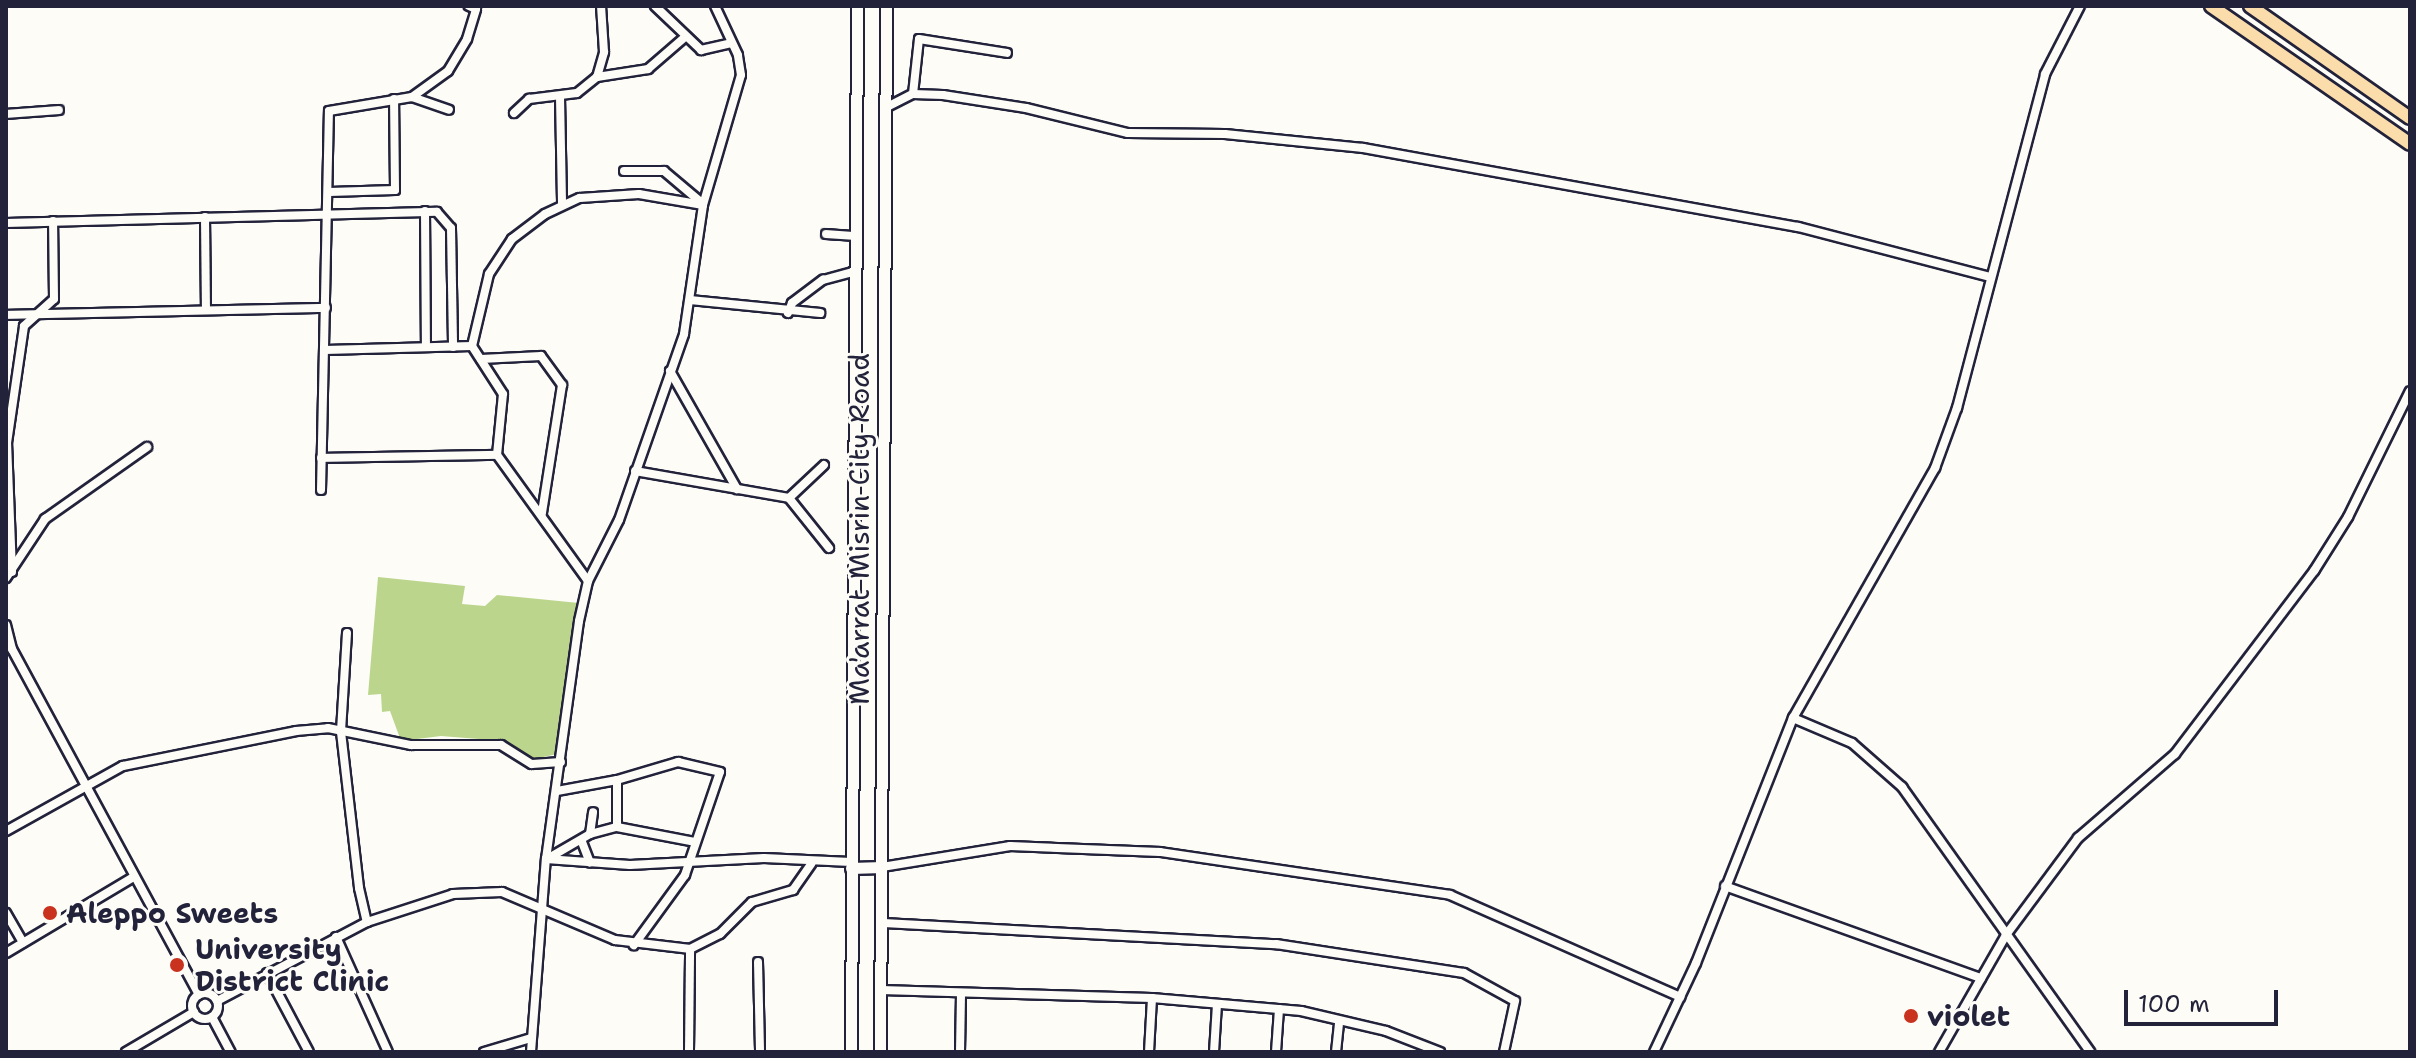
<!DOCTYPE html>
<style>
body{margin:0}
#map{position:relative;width:2416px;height:1058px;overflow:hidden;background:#fdfcf7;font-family:"Shantell Sans",sans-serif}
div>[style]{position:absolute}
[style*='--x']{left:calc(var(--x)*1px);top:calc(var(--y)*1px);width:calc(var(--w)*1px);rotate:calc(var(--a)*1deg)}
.green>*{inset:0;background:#bbd58c}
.roads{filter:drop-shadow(2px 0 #22223b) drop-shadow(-2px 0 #22223b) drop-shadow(0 2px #22223b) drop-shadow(0 -2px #22223b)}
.minor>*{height:8px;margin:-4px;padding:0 4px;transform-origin:4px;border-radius:4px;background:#fdfcf7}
.minor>.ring{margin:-4px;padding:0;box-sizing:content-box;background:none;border:8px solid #fdfcf7;border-radius:50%}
.secondary>*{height:11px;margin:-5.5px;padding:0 5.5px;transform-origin:5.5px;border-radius:5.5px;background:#fdfcf7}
.primary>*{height:12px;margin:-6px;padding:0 6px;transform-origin:6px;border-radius:6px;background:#fbddab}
.dots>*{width:22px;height:22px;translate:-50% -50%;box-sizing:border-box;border:4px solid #fdfcf7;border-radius:50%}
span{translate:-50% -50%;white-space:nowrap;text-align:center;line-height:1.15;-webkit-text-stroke:6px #fdfcf7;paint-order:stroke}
.street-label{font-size:28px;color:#22223b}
.poi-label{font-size:28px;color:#22223b;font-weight:700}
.left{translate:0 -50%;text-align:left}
.frame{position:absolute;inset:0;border:8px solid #22223b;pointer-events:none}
.scale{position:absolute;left:2124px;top:990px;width:154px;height:36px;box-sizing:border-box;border:4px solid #22223b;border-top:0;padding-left:10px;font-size:24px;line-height:28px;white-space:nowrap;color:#22223b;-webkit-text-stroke:6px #fdfcf7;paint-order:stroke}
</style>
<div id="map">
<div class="green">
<i style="clip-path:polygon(378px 577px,465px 586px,462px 604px,485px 606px,497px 595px,579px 603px,557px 754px,534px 759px,505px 741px,441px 736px,401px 741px,390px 711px,382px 712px,381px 694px,368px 695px)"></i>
</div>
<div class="roads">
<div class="minor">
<i style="--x:655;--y:6;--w:64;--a:43.7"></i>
<i style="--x:701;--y:50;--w:31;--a:-13"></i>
<i style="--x:597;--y:77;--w:52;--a:-8.9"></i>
<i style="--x:648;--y:69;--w:49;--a:-40.9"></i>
<i style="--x:913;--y:94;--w:55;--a:-83.8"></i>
<i style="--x:919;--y:39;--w:89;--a:9"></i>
<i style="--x:412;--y:97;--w:39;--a:19"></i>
<i style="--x:560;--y:97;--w:108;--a:88.9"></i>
<i style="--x:885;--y:108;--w:31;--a:-27"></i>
<i style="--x:913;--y:94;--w:30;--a:2"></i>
<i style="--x:943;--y:95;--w:84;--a:8.9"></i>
<i style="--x:1026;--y:108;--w:105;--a:13.8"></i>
<i style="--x:1128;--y:133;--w:97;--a:0.6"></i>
<i style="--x:1225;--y:134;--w:139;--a:5.8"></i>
<i style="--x:1363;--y:148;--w:442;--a:10.3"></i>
<i style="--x:1798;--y:227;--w:198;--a:14.6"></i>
<i style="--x:514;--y:113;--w:21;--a:-43"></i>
<i style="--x:529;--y:99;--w:48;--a:-7.1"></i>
<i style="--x:577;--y:93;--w:26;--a:-39"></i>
<i style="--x:597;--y:77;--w:26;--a:-74"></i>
<i style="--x:604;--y:52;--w:46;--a:-93.7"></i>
<i style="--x:6;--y:114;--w:53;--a:-4.3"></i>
<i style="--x:624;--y:171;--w:40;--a:0"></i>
<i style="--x:664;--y:171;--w:51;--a:40.2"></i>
<i style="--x:329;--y:192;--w:66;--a:-1.7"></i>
<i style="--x:395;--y:190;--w:91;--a:-90.6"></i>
<i style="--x:425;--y:211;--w:136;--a:89.6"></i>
<i style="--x:205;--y:217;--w:93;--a:89.4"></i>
<i style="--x:6;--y:223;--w:431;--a:-1.5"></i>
<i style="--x:437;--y:212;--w:21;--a:49"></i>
<i style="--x:451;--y:228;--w:119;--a:89"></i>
<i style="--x:826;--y:234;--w:30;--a:4"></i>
<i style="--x:690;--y:300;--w:131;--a:5.7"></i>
<i style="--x:788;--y:313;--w:11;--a:-68"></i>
<i style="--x:792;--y:303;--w:39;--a:-37"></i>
<i style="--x:823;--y:280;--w:34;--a:-15"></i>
<i style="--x:6;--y:315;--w:320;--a:-1.3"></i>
<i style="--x:325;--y:350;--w:147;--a:-1.6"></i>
<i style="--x:481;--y:359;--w:60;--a:-2.9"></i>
<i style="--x:541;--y:356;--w:36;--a:54"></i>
<i style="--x:562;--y:385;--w:130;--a:98.9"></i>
<i style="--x:670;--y:371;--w:136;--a:60.4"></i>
<i style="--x:321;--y:458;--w:176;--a:-1"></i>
<i style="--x:635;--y:471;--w:156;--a:9.9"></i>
<i style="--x:789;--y:498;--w:64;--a:51.3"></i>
<i style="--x:321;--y:490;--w:379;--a:-88.8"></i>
<i style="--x:329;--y:111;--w:84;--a:-9.6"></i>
<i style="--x:412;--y:97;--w:44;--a:-35.8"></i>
<i style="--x:448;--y:71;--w:37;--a:-59"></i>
<i style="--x:467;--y:39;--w:31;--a:-73"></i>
<i style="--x:476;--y:9;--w:8;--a:-157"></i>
<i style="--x:789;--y:498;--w:48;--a:-43.3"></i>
<i style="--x:12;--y:572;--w:129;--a:-92.2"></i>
<i style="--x:7;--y:443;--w:118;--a:-81.7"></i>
<i style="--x:24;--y:326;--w:40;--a:-42"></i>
<i style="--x:54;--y:299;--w:78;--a:-90.7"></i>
<i style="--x:6;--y:578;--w:71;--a:-56.5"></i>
<i style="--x:45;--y:519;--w:125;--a:-35.2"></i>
<i style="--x:588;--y:581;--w:155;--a:-125.8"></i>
<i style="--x:497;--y:455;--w:61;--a:-84.4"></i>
<i style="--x:503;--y:394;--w:57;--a:-122.9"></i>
<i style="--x:472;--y:346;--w:74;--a:-76.7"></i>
<i style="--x:489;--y:274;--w:42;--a:-56.7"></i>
<i style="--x:512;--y:239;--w:41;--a:-37.1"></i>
<i style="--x:545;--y:214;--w:38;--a:-25"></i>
<i style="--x:580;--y:198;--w:59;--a:-3.9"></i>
<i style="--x:639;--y:194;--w:65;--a:9.8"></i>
<i style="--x:6;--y:625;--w:25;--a:76"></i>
<i style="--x:12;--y:649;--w:393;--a:61.6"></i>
<i style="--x:347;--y:633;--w:99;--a:93.5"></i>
<i style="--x:341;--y:732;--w:157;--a:83.4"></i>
<i style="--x:359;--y:888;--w:35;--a:77"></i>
<i style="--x:1793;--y:718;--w:64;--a:23"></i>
<i style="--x:1852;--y:743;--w:67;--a:41.3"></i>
<i style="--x:1902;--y:787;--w:325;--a:54.6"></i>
<i style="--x:617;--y:780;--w:64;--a:-16.4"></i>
<i style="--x:678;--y:762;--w:43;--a:13.4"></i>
<i style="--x:720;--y:772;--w:109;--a:108.8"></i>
<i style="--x:685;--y:875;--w:87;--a:126.1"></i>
<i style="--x:617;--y:827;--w:79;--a:10.9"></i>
<i style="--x:6;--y:831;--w:134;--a:-29.1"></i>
<i style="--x:123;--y:766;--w:177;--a:-11.4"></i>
<i style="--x:296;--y:731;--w:32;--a:-5"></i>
<i style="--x:328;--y:728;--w:85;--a:11.6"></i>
<i style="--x:411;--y:745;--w:90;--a:0"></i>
<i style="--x:501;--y:745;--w:36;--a:32"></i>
<i style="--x:532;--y:764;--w:29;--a:-4"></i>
<i style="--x:590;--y:834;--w:22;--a:-82"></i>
<i style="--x:582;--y:842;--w:22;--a:69"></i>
<i style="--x:546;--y:859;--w:84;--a:4.1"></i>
<i style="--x:630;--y:865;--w:134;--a:-3"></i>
<i style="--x:764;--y:858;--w:87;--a:2.6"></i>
<i style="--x:547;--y:859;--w:50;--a:-30.2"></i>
<i style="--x:590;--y:834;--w:28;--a:-15"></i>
<i style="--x:617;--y:827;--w:47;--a:-90"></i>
<i style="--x:617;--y:780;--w:61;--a:169.6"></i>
<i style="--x:882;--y:867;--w:130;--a:-9.3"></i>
<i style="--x:1010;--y:846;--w:150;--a:2.3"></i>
<i style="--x:1160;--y:852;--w:293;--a:8.4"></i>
<i style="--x:1450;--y:895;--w:252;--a:23.9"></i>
<i style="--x:1725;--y:886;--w:272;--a:19.8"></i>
<i style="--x:6;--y:913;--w:34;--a:60"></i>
<i style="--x:883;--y:923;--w:394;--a:3.1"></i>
<i style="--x:1276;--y:944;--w:190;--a:8.8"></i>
<i style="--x:1464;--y:973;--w:58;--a:28.8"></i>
<i style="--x:1515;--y:1001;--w:52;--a:102.2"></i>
<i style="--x:336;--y:937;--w:126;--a:65.7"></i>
<i style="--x:6;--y:953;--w:147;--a:-30.8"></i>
<i style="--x:758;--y:962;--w:90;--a:88.7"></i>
<i style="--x:267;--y:973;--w:89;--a:62"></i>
<i style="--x:881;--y:990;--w:271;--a:1.7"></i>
<i style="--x:1152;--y:998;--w:150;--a:5"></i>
<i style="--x:1301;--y:1011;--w:87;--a:13.2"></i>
<i style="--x:1386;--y:1031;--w:58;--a:21.3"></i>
<i class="ring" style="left:192px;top:993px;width:18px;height:18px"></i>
<i style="--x:217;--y:1001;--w:170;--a:-27.8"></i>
<i style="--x:367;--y:922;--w:90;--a:-18"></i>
<i style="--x:453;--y:894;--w:49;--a:-2.3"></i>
<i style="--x:502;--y:892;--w:123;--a:23"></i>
<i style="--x:615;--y:940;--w:76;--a:6.8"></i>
<i style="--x:690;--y:949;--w:34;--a:-27"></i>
<i style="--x:720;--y:934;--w:45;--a:-45"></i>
<i style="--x:752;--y:902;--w:43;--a:-16.3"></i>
<i style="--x:793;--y:890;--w:32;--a:-55"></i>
<i style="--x:212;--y:1017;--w:40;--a:62"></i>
<i style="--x:126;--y:1052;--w:79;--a:-30.5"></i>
<i style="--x:484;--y:1052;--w:49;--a:-16.6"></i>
<i style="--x:531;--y:1052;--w:194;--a:-85.6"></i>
<i style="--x:546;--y:859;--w:240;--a:-82.1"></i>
<i style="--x:579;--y:621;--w:41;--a:-77.3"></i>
<i style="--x:588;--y:581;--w:68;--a:-63.1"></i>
<i style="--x:619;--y:520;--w:197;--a:-70.7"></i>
<i style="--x:684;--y:334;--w:130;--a:-81.6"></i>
<i style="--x:703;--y:205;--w:135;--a:-73.7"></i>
<i style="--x:741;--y:75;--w:20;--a:-99"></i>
<i style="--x:738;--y:55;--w:54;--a:-115.1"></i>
<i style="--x:689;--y:1052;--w:103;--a:-89.4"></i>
<i style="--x:960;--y:1052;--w:59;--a:-89"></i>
<i style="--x:1149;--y:1052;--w:54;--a:-86.8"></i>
<i style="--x:1214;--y:1052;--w:48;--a:-86.4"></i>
<i style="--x:1276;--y:1052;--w:43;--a:-86"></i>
<i style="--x:1336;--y:1052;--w:30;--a:-84"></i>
<i style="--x:1654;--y:1052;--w:98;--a:-64.7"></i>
<i style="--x:1696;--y:963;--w:264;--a:-68.4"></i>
<i style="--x:1793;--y:718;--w:288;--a:-60.4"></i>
<i style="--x:1935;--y:468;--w:64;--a:-69.9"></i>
<i style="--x:1957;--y:408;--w:345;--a:-75.2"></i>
<i style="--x:2045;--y:74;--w:76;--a:-62.8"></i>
<i style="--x:1939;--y:1052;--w:135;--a:-60.2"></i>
<i style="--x:2006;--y:935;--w:121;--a:-53.4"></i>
<i style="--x:2078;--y:838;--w:128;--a:-40.9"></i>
<i style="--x:2175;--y:754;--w:230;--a:-52.8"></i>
<i style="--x:2314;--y:571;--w:64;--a:-57.8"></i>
<i style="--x:2348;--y:517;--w:140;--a:-63.8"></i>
</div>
<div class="secondary">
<i style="--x:851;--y:868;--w:31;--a:-2"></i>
<i style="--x:851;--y:1052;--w:1046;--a:-89.67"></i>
<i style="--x:880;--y:1052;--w:1046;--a:-89.67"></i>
</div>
<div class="primary">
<i style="--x:2211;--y:6;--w:242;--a:34.7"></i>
<i style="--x:2250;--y:6;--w:195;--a:35"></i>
</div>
</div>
<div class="dots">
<i style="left:50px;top:913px;background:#c8321e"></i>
<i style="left:177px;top:965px;background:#c8321e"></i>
<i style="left:1911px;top:1016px;background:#c8321e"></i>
</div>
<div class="street-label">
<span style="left:859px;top:529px;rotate:-90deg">Ma'arrat Misrin City Road</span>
</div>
<div class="poi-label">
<span class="left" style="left:66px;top:913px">Aleppo Sweets</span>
<span class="left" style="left:195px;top:965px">University<br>District Clinic</span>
<span class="left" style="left:1927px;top:1016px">violet</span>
</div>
<div class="frame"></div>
<div class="scale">100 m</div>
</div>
